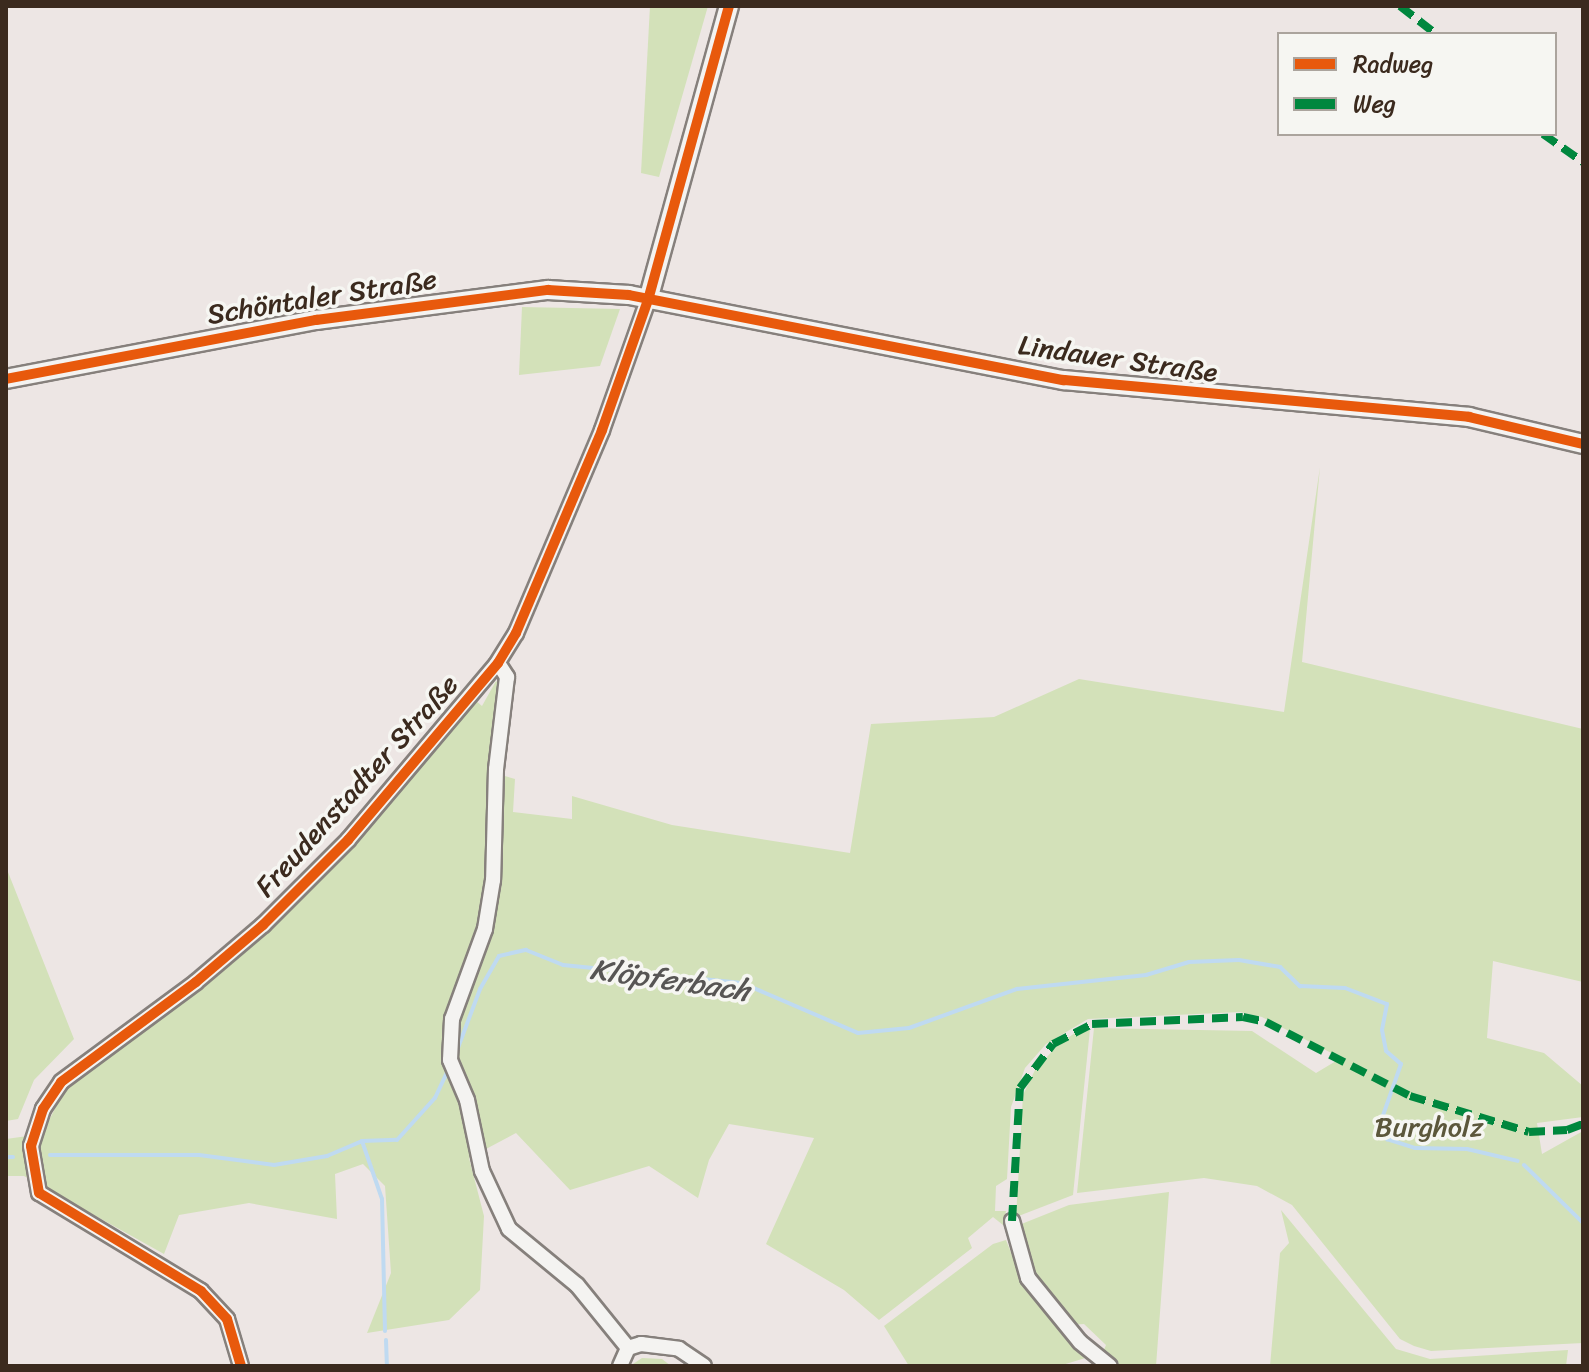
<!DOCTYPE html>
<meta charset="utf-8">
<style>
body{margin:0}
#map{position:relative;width:1589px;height:1372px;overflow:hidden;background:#ede6e4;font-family:Sriracha,sans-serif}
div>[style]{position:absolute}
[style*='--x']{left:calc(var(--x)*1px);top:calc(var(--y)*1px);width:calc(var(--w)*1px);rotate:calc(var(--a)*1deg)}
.green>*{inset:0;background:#d3e1b9}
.stream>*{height:4px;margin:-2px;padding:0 2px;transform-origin:2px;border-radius:2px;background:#bfdaf1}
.roads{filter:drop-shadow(2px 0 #86807c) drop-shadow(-2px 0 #86807c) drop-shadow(0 2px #86807c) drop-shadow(0 -2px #86807c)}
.minor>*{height:14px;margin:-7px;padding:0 7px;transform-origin:7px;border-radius:7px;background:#f4f3f1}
.tertiary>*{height:18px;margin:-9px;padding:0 9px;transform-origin:9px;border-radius:9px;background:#f4f3f1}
.quiet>*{height:8px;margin-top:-4px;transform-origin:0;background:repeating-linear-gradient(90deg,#00873e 0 16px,transparent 0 24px)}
.cycleway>*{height:10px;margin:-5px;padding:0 5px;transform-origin:5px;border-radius:5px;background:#e8590c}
span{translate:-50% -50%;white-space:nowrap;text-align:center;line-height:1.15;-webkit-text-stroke:7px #f6f6f2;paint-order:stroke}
.street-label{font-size:28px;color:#3b2a1e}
.park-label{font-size:28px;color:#5c573c}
.water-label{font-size:30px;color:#575554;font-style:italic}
.frame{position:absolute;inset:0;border:8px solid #3b2a1e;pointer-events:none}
.legend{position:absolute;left:1277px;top:32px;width:280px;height:104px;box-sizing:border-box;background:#f6f6f2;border:2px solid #aba49d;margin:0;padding:10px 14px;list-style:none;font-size:24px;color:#3b2a1e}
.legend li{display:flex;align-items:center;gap:16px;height:40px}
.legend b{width:40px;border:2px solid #aba49d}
</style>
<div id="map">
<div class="green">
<i style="clip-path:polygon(650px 6px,708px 6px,659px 177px,641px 173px)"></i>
<i style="clip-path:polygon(522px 307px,620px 309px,600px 366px,519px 375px)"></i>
<i style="clip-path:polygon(1320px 467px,1302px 662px,1583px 729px,1583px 982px,1493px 961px,1487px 1038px,1544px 1053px,1583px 1086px,1583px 1117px,1537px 1123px,1542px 1154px,1583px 1131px,1583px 1343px,1431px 1351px,1414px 1346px,1400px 1339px,1292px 1205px,1257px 1186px,1204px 1178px,1077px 1193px,1094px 1028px,1252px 1031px,1316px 1073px,1341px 1058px,1262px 1017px,1240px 1012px,1088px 1019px,1046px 1044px,1025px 1068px,1011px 1107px,1007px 1179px,996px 1186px,995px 1211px,1006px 1211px,1003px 1225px,993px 1217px,968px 1238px,972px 1248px,879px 1320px,844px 1290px,766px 1244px,814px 1138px,729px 1124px,709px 1160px,698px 1198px,649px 1166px,570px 1190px,516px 1133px,469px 1158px,484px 1216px,480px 1290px,449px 1320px,367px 1333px,391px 1273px,385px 1186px,363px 1164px,335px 1174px,337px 1219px,249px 1203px,179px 1215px,164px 1254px,24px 1176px,6px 1176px,6px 1139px,42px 1134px,66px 1087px,352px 845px,475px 700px,482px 706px,496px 681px,500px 685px,491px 772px,515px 779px,513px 812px,572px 819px,572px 796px,672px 825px,850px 853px,871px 724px,994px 717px,1079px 679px,1284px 712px)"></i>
<i style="clip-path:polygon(6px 867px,74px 1039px,34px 1080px,18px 1119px,6px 1121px)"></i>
<i style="clip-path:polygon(1090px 1029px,1073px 1195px,1016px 1217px,1023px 1095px,1035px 1070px,1057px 1046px,1076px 1032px)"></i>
<i style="clip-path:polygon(1169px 1192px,1156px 1366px,1122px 1366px,1103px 1352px,1106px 1345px,1084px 1324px,1070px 1325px,1032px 1276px,1019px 1225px,1069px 1205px)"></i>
<i style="clip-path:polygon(1281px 1210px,1396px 1349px,1430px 1359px,1568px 1350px,1566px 1366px,1270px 1366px,1280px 1253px,1289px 1243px)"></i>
<i style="clip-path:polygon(1006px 1240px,1022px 1280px,1092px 1356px,1059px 1366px,909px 1366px,884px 1326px,993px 1244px)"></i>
<i style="clip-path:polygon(642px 1358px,662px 1359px,671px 1366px,630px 1366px)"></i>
</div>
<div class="stream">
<i style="--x:456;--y:1053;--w:68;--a:-69.4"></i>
<i style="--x:480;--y:989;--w:38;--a:-60"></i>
<i style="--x:499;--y:956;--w:28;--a:-13"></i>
<i style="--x:526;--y:950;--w:40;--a:22"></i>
<i style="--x:563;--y:965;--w:180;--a:5.7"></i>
<i style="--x:742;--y:983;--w:126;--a:23.3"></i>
<i style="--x:858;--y:1033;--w:51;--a:-5.6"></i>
<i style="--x:909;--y:1028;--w:115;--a:-19.9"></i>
<i style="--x:1017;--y:989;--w:130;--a:-6.2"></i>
<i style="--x:1146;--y:975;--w:45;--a:-16.8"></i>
<i style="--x:1189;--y:962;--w:50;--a:-2.3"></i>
<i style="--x:1239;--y:960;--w:42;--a:9.7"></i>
<i style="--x:1280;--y:967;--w:28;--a:44"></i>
<i style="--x:1300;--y:986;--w:45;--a:2.5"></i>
<i style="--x:1345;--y:988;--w:45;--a:20.9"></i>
<i style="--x:1387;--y:1004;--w:26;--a:101"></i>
<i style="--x:1382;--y:1030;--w:21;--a:79"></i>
<i style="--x:1386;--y:1051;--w:20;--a:41"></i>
<i style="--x:1401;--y:1064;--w:64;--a:109.3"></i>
<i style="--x:1380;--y:1124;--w:17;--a:65"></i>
<i style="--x:1387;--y:1139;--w:29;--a:18"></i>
<i style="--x:1415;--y:1148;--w:52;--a:1.1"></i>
<i style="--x:1467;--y:1149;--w:52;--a:13.2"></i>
<i style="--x:362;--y:1141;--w:61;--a:71"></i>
<i style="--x:382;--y:1199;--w:132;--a:88.7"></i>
<i style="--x:50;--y:1155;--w:149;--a:0"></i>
<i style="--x:199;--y:1155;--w:76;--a:7.6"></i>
<i style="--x:274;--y:1165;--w:54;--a:-9.6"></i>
<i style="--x:327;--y:1156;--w:38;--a:-23"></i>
<i style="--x:362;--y:1141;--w:35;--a:-2"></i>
<i style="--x:397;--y:1140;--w:57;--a:-47.9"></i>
<i style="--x:435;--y:1098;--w:33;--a:-65"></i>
<i style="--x:6;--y:1157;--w:7;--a:0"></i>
<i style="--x:1524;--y:1165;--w:83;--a:44.5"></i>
<i style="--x:386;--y:1340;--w:26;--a:88"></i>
</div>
<div class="roads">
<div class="minor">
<i style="--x:498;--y:663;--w:17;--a:57"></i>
<i style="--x:507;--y:677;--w:93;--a:96.8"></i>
<i style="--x:496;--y:769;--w:111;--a:91.5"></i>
<i style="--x:493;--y:880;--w:50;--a:99.3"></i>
<i style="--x:485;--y:929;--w:96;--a:110.1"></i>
<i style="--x:452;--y:1019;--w:41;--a:92.8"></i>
<i style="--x:450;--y:1060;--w:43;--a:67"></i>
<i style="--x:467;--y:1100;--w:73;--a:78.1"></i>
<i style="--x:482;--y:1171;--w:64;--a:65"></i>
<i style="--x:509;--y:1229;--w:88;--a:39.5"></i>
<i style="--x:577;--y:1285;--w:81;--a:51"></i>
<i style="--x:1012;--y:1221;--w:59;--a:74.3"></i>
<i style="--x:1028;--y:1278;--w:82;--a:50.9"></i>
<i style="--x:1080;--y:1342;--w:38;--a:39"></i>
<i style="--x:241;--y:1366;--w:49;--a:-106.6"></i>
<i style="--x:227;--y:1319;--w:38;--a:-133"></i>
<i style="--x:201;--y:1291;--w:189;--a:-148.8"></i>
<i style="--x:39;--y:1193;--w:48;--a:-99.7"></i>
<i style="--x:31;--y:1146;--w:39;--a:-72"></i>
<i style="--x:43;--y:1109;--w:32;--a:-56"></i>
<i style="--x:61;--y:1082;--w:168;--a:-36.5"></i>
<i style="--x:196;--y:982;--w:88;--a:-40.4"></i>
<i style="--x:263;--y:925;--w:120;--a:-45"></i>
<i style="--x:348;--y:840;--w:229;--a:-49.8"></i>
<i style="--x:496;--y:665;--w:38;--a:-58"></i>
<i style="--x:516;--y:633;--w:220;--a:-67"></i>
<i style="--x:602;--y:430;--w:138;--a:-70.5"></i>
<i style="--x:620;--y:1366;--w:20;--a:-66"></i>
<i style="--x:628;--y:1348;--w:14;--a:-17"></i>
<i style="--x:641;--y:1344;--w:38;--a:7"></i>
<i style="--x:679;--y:1349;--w:30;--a:34"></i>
</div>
<div class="tertiary">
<i style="--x:648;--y:300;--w:305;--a:-74.6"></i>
<i style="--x:6;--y:379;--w:316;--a:-10.8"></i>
<i style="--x:316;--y:320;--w:234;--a:-7.4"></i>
<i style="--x:548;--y:290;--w:81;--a:3.5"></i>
<i style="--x:629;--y:295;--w:443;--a:11.1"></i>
<i style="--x:1064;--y:380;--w:407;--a:5.2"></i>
<i style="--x:1469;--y:417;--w:117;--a:13.3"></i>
</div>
</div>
<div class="quiet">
<i style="--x:1400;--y:6;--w:46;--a:37.9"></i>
<i style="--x:1543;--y:134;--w:49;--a:35"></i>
<i style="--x:1012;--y:1221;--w:133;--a:-86.6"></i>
<i style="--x:1020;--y:1088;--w:55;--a:-53.1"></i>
<i style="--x:1053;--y:1044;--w:44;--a:-27.1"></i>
<i style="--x:1092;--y:1024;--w:151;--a:-2.7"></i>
<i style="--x:1243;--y:1017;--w:24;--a:12"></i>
<i style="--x:1266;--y:1022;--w:162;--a:27.2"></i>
<i style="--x:1410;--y:1096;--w:124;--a:16.8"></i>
<i style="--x:1529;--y:1132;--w:38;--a:-3"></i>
<i style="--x:1567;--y:1130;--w:17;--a:-21"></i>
</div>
<div class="cycleway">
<i style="--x:6;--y:379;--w:316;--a:-10.8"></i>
<i style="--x:316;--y:320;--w:234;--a:-7.4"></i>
<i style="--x:548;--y:290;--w:81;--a:3.5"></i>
<i style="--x:629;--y:295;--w:443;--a:11.1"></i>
<i style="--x:1064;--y:380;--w:407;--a:5.2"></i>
<i style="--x:1469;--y:417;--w:117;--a:13.3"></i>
<i style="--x:241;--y:1366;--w:49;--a:-106.6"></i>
<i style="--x:227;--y:1319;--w:38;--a:-133"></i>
<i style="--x:201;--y:1291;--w:189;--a:-148.8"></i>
<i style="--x:39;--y:1193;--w:48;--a:-99.7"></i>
<i style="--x:31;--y:1146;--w:39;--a:-72"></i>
<i style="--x:43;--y:1109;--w:32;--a:-56"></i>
<i style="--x:61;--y:1082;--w:168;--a:-36.5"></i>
<i style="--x:196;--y:982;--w:88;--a:-40.4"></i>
<i style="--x:263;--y:925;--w:120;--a:-45"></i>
<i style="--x:348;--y:840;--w:232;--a:-49.7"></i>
<i style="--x:498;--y:663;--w:35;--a:-59"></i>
<i style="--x:516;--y:633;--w:220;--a:-67"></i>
<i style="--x:602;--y:430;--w:138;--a:-70.5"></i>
<i style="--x:648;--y:300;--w:305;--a:-74.6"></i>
</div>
<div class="street-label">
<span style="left:322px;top:297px;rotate:-9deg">Schöntaler Straße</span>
<span style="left:1118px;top:359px;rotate:8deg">Lindauer Straße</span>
<span style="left:357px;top:786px;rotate:-48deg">Freudenstadter Straße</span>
</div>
<div class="park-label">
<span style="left:1429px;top:1127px">Burgholz</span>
</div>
<div class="water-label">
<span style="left:670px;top:980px;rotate:8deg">Klöpferbach</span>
</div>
<div class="frame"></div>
<ul class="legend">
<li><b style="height:10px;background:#e8590c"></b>Radweg</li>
<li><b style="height:10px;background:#00873e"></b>Weg</li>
</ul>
</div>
